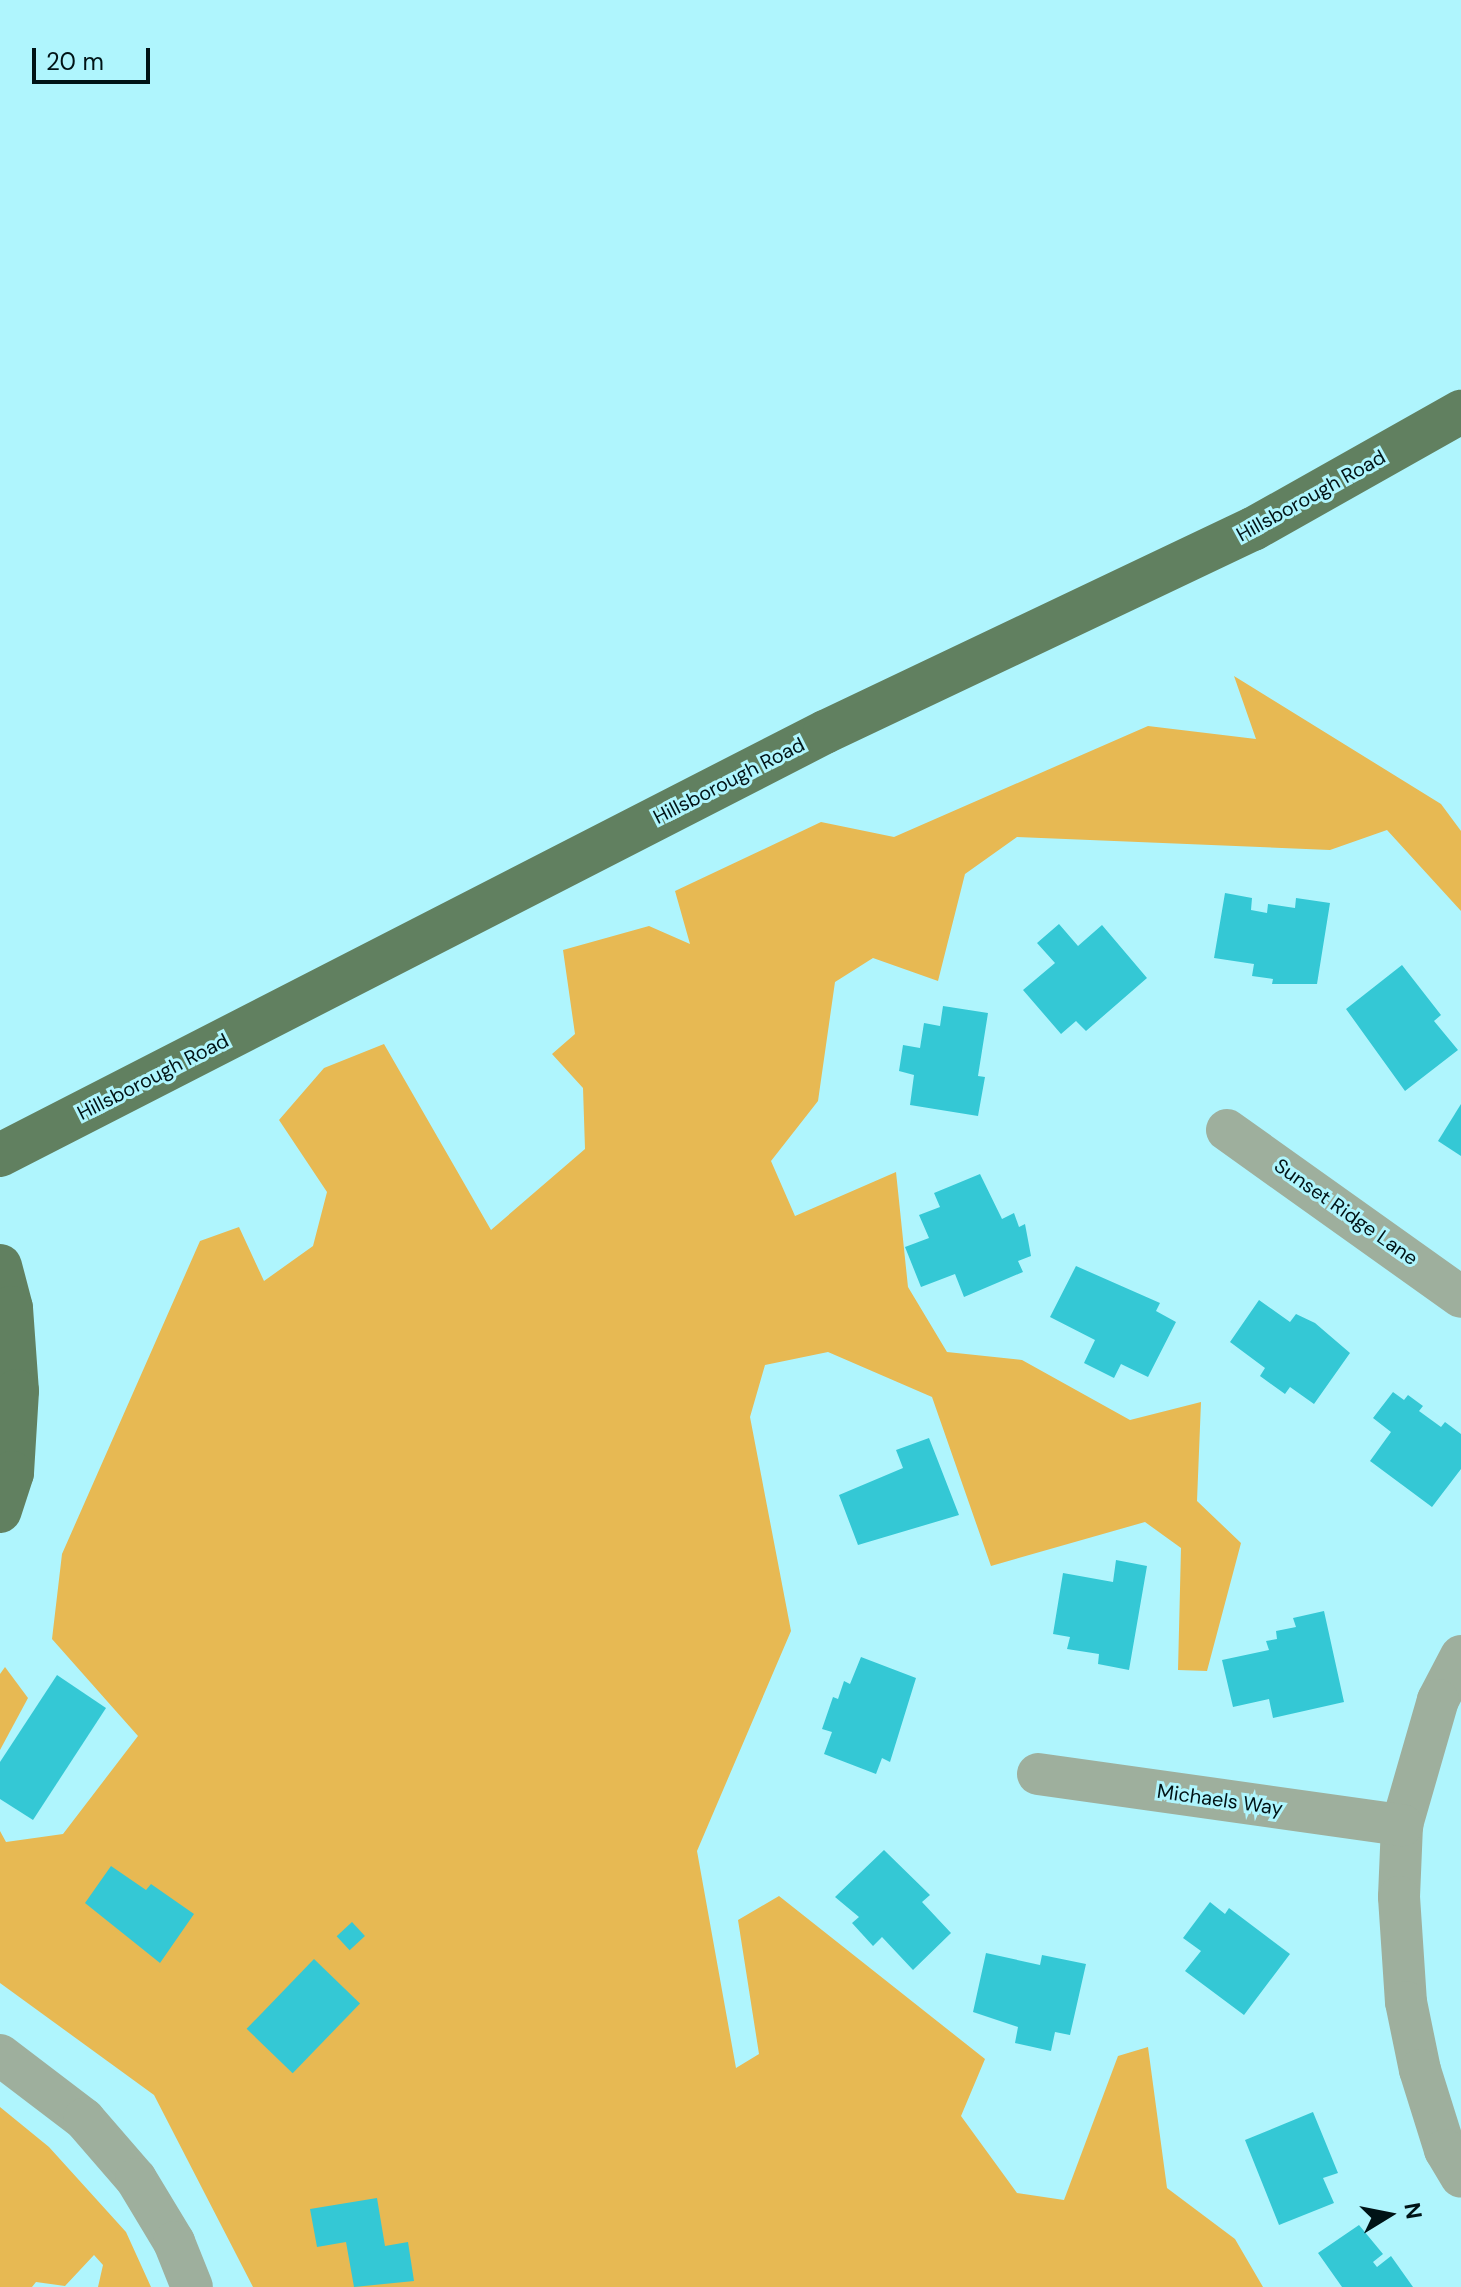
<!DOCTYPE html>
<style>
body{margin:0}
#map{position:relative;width:1461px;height:2287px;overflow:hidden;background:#aff5fd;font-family:"DM Sans",sans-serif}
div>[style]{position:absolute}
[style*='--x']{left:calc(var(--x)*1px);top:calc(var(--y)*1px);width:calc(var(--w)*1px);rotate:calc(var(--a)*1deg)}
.green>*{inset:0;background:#e7b953}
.building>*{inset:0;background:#34c8d5;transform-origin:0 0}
.minor>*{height:42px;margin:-21px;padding:0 21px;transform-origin:21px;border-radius:21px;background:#9eaf9d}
.major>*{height:44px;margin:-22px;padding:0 22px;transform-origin:22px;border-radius:22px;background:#618060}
span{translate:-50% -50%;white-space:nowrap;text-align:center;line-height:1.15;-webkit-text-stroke:6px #aff5fd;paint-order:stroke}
.street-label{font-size:20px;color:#001316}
.north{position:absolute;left:1349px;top:2175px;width:80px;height:80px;-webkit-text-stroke:6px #aff5fd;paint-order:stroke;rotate:80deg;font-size:22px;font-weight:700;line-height:32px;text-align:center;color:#001316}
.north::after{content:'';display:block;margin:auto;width:28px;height:36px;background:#001316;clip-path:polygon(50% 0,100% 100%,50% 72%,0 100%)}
.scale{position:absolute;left:32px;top:48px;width:118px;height:36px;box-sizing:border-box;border:4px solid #001316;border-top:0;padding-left:10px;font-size:24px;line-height:28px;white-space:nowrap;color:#001316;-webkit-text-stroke:6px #aff5fd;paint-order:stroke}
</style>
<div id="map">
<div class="green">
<i style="clip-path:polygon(1234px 676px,1441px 804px,1461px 831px,1461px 911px,1387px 830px,1330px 850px,1017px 837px,965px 874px,938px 981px,873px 958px,835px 982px,818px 1101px,771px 1161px,795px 1216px,896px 1172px,908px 1287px,947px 1352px,1022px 1360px,1130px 1420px,1201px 1402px,1197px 1501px,1241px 1543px,1207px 1671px,1178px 1670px,1181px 1548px,1145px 1522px,991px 1566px,932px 1397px,828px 1352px,765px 1365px,750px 1417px,791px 1631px,697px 1851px,736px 2068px,759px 2054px,738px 1920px,779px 1896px,985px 2059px,961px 2116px,1017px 2193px,1064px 2200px,1118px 2056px,1148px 2047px,1167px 2188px,1235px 2239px,1263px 2287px,253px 2287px,154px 2095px,0 1983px,0 1831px,6px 1842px,63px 1834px,138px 1736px,52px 1639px,62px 1554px,200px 1241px,239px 1227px,264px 1281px,313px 1246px,327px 1192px,279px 1120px,324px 1068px,384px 1044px,491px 1230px,585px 1149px,583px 1088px,552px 1054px,575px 1034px,563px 950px,649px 926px,690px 944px,675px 891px,821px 822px,894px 837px,1148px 726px,1256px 739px)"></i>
<i style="clip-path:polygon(5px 1667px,28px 1698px,0 1750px,0 1674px)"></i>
<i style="clip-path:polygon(0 2107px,49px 2147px,126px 2232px,151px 2287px,98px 2287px,103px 2265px,94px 2255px,65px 2286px,36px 2282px,32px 2287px,0 2287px)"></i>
</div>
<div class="building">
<i style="clip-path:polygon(1225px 893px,1252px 898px,1251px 910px,1267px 913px,1268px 904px,1295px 908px,1296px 898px,1330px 903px,1317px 984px,1272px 984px,1273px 979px,1252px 976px,1254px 964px,1214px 958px)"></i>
<i style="clip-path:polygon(1059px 924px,1078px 946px,1102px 925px,1147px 978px,1086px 1031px,1076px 1021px,1061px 1034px,1023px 990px,1055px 963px,1037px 943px)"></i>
<i style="clip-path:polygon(1402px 965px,1441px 1015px,1434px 1021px,1458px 1050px,1405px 1091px,1346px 1009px)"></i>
<i style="clip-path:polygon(943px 1006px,988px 1013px,978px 1076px,985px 1077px,978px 1116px,910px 1105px,914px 1075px,899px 1071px,903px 1045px,920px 1048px,924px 1023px,940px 1026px)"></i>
<i style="clip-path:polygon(1461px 1104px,1461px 1156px,1438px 1141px)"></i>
<i style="clip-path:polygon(980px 1174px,1002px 1219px,1014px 1213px,1019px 1227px,1025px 1224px,1031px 1256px,1018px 1261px,1023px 1272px,964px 1297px,955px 1274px,921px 1287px,905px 1247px,929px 1238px,919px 1215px,940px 1207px,934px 1193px)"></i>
<i style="clip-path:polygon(1076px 1266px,1160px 1303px,1156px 1311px,1176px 1322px,1148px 1377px,1121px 1364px,1114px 1378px,1084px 1363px,1095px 1340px,1050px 1317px)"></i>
<i style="clip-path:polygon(1259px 1300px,1290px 1322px,1296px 1314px,1315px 1323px,1350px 1353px,1314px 1404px,1290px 1387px,1285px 1394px,1260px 1376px,1265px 1368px,1230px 1342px)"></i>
<i style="clip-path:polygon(1393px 1392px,1404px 1400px,1408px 1395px,1423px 1406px,1419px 1411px,1441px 1427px,1445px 1422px,1461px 1434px,1461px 1469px,1432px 1507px,1370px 1461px,1391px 1432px,1373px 1418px)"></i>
<i style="clip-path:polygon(929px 1438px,959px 1515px,858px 1545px,839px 1495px,903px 1468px,896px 1450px)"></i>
<i style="clip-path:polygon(1116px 1560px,1147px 1566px,1129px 1670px,1098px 1664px,1099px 1654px,1067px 1649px,1070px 1637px,1053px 1634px,1063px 1573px,1113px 1582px)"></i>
<i style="clip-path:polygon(1324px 1611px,1344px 1702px,1273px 1718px,1269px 1699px,1233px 1707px,1222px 1660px,1269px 1650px,1266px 1641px,1277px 1639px,1276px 1631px,1296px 1627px,1293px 1618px)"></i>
<i style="clip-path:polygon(861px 1657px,916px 1678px,890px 1762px,882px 1758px,876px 1774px,824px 1754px,832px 1732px,822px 1729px,833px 1697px,838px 1699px,844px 1681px,850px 1684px)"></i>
<i style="clip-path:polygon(57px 1675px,106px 1708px,33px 1820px,0 1799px,0 1762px)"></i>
<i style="clip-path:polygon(884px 1850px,930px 1895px,922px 1902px,951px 1933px,913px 1970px,882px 1937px,873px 1946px,852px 1923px,859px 1917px,835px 1897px)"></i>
<i style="clip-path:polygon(111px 1866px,146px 1890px,151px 1884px,194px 1914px,160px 1963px,85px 1903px)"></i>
<i style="clip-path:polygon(1210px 1902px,1225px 1914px,1229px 1908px,1290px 1954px,1244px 2015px,1185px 1971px,1201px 1951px,1183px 1938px)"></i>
<i style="left:352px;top:1922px;width:19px;height:21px;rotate:47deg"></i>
<i style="clip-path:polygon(986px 1953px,1040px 1965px,1042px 1955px,1086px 1964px,1070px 2035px,1055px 2032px,1051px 2051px,1015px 2043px,1018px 2027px,973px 2012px)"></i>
<i style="left:314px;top:1959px;width:64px;height:97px;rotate:44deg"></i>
<i style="clip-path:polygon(1313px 2112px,1338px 2173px,1323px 2178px,1334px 2203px,1279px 2225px,1245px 2140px)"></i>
<i style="clip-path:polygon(377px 2198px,385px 2246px,408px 2242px,414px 2281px,354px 2287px,346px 2242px,317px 2247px,310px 2209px)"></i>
<i style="clip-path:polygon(1359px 2225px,1383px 2254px,1373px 2262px,1377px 2267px,1391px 2256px,1413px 2287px,1342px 2287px,1318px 2253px)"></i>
</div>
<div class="minor">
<i style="--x:1227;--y:1130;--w:287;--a:35.5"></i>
<i style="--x:1461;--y:1656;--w:50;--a:117.6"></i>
<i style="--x:1438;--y:1700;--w:130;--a:106.1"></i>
<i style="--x:1402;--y:1825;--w:72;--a:92.4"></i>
<i style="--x:1399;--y:1897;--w:105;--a:86.2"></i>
<i style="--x:1406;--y:2002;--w:69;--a:78.4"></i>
<i style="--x:1420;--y:2070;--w:84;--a:72.6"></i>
<i style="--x:1445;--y:2150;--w:31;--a:59"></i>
<i style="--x:1038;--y:1774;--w:368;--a:8"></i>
<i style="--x:0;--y:2055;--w:106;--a:37.3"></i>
<i style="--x:84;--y:2119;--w:79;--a:49.1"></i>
<i style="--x:136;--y:2179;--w:74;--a:58.9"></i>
<i style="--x:174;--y:2242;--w:48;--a:68.2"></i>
</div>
<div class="major">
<i style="--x:0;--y:1155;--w:927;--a:-27.15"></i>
<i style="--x:825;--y:732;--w:474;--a:-25.4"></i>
<i style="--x:1253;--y:529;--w:239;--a:-29.4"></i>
<i style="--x:0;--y:1266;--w:43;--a:75.3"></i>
<i style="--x:11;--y:1308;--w:83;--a:85.9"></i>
<i style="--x:17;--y:1391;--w:82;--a:93.5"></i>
<i style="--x:12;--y:1473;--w:40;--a:108"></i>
</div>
<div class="street-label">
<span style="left:1311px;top:496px;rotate:-29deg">Hillsborough Road</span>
<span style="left:729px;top:781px;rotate:-27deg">Hillsborough Road</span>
<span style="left:153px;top:1077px;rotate:-27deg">Hillsborough Road</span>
<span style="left:1346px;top:1212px;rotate:35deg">Sunset Ridge Lane</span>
<span style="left:1220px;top:1800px;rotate:8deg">Michaels Way</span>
</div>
<div class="north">N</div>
<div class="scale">20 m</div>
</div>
